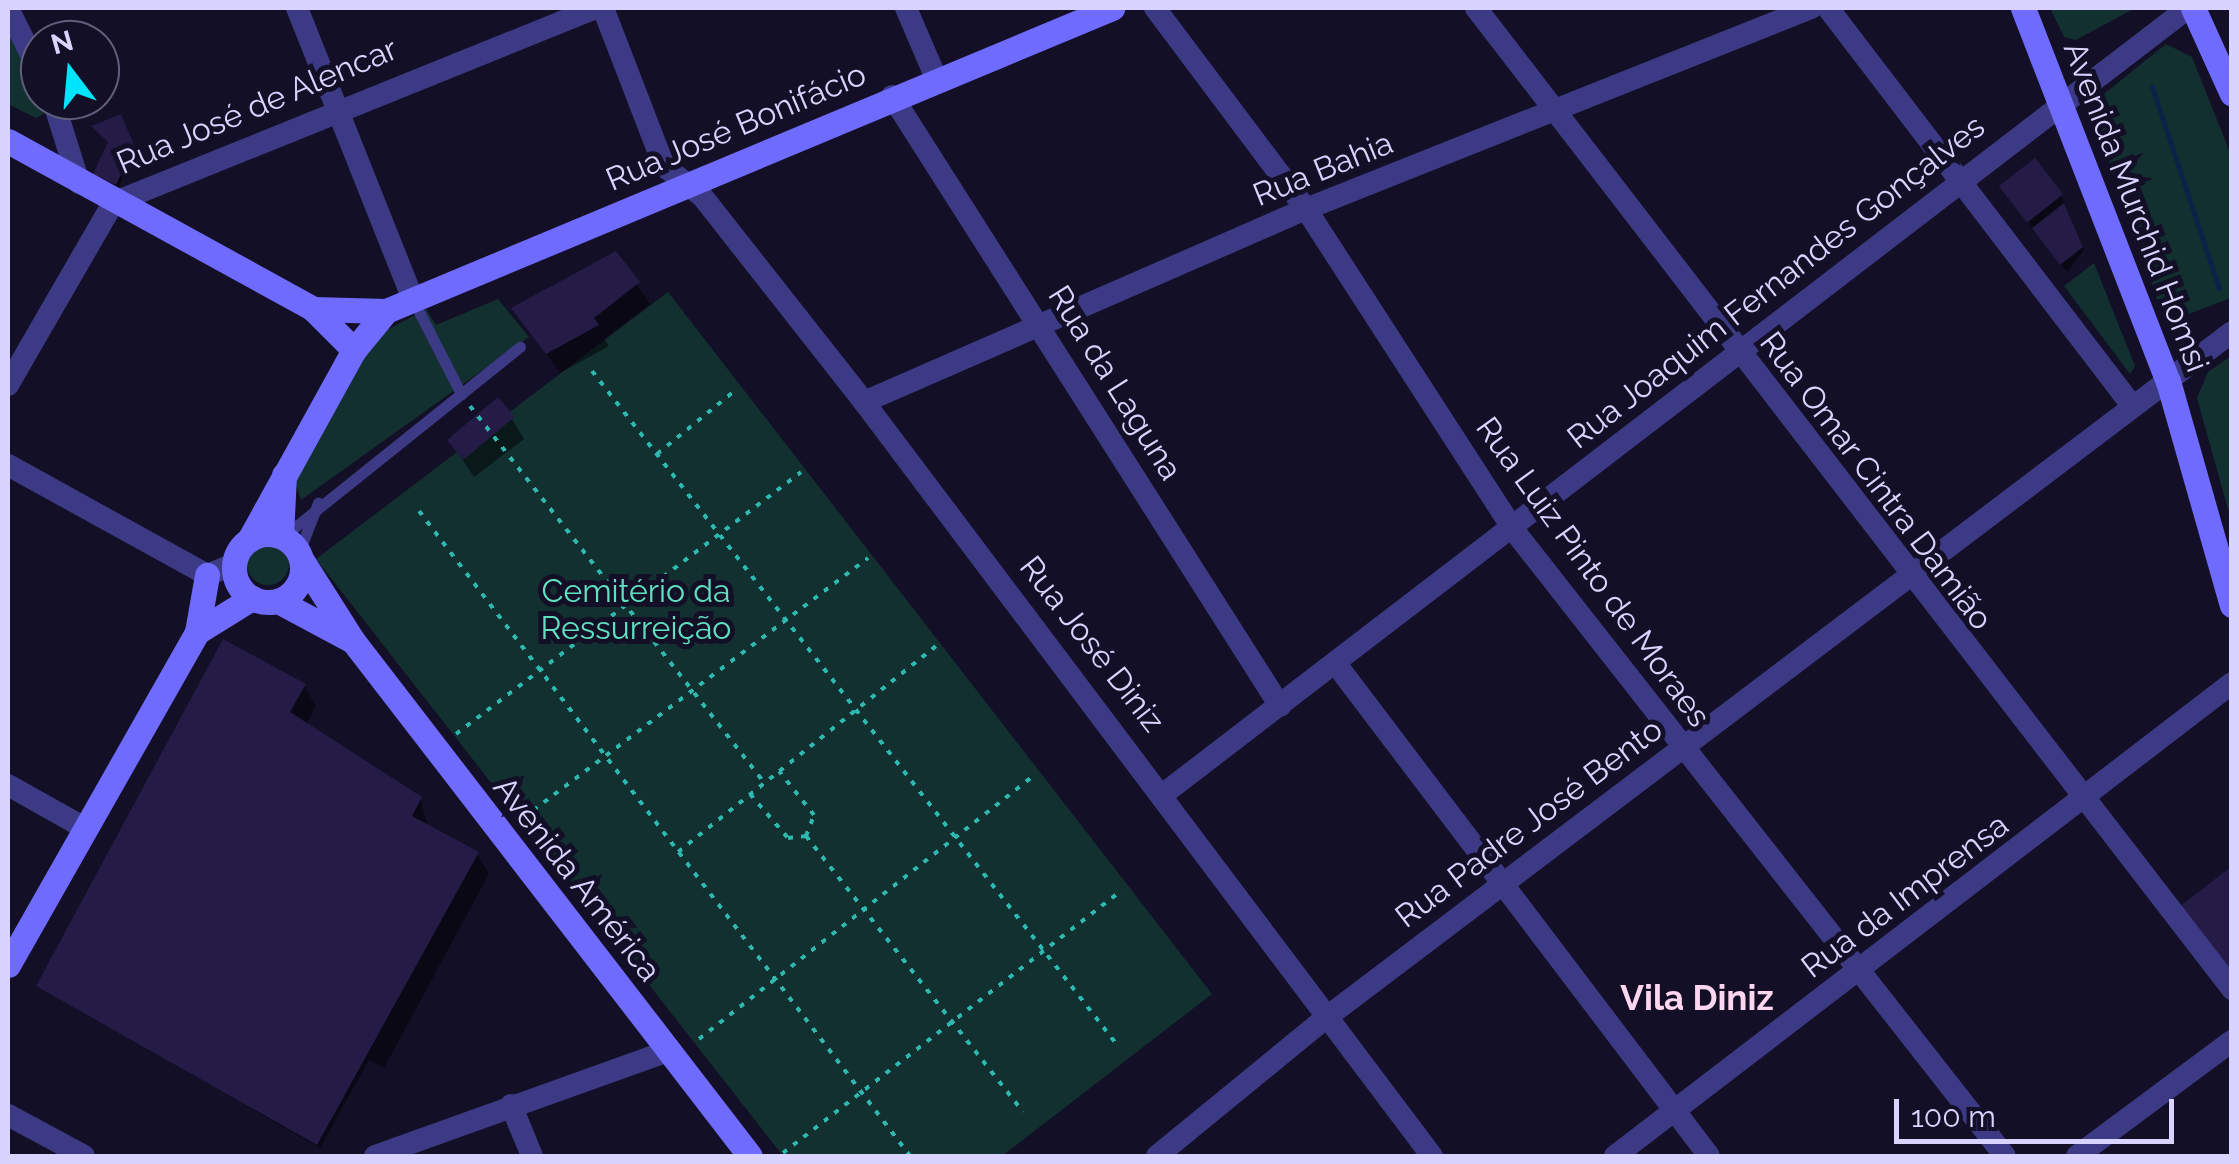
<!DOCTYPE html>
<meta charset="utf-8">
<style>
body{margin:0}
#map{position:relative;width:2239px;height:1164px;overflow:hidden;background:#130f26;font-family:Raleway,sans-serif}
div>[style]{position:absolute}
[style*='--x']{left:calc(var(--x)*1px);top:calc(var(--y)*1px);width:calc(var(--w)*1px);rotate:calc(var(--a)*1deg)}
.green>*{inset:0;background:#12302f}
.round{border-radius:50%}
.shadow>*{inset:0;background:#0007}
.stream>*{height:5px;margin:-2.5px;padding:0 2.5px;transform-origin:2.5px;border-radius:2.5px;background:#0c2248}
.building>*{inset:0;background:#241b47;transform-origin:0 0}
.path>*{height:4px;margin-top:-2px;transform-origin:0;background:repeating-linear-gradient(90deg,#2fb8b0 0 5px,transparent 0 13px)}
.lane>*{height:11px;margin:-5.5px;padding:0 5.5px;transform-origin:5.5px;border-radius:5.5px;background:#3d3a85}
.street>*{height:22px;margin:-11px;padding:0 11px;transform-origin:11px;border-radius:11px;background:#3d3a85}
.secondary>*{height:25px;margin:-12.5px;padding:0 12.5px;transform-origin:12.5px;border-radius:12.5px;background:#6f6bff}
.secondary>.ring{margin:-12.5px;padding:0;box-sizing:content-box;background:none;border:25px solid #6f6bff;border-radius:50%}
span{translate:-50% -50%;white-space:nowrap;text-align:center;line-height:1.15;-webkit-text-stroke:10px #130f26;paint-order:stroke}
.street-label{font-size:32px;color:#d9d4ff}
.park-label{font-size:32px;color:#5fe0c0}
.neighbourhood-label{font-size:35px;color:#ffd6f0;font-weight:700}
.frame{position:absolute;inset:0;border:10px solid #d9d4ff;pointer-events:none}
.north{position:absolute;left:20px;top:20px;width:100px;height:100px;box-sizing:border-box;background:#130f26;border:2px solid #625e7d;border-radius:50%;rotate:344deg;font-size:28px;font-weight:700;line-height:40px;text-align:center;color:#d9d4ff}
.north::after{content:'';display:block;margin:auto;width:35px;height:45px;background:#00e5ff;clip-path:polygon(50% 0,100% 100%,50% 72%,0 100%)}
.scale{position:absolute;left:1894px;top:1099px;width:280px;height:45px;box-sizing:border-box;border:5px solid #d9d4ff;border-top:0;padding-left:12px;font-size:30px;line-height:35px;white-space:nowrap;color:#d9d4ff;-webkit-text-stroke:8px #130f26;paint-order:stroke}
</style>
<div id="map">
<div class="green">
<i style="clip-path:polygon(2050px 8px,2135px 8px,2076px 40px,2064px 37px)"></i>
<i style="clip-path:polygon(8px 22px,51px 109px,36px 118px,8px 104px)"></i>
<i style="clip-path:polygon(2166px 44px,2192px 57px,2231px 155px,2231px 298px,2183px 316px,2157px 299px,2094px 118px,2099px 98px)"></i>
<i style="clip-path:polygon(2094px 263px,2135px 366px,2130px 374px,2064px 286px)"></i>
<i style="clip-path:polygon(668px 292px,1212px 994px,1002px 1156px,783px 1156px,316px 559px)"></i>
<i style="clip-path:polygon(498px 299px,529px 337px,301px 500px,294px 479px,356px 364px,387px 330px,426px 309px,436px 325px)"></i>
<i style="clip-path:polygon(2231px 356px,2231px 520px,2197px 398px,2208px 372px)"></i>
<i class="round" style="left:247px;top:543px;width:42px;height:42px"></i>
</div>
<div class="shadow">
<i style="clip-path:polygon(94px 127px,125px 127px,140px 161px,133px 158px,118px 188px,98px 178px,110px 144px)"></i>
<i style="clip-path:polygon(2002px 188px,2061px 195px,2084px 250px,2067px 272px)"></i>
<i style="clip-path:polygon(616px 254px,650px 304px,604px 339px,609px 346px,560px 373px,514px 309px)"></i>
<i style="clip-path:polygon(512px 419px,524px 439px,474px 477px,447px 437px)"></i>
<i style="clip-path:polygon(304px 686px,316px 706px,306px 725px,420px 798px,428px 828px,477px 854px,489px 874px,384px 1068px,369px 1060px,320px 1148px,39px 986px)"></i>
</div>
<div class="stream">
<i style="--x:2152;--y:87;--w:212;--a:71.6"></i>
</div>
<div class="building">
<i style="clip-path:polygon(121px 114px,139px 157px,131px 153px,116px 185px,93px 174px,108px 142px,91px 126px)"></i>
<i style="left:2035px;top:158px;width:46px;height:46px;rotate:52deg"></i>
<i style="clip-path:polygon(2064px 203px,2083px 247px,2060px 265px,2032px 228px)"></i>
<i style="clip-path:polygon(616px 251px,640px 282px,594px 318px,599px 325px,546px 354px,511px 308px)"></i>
<i style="left:498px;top:397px;width:26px;height:67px;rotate:50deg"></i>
<i style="clip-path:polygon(223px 639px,306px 684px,290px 712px,422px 797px,412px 816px,479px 852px,317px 1145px,36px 986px)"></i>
<i style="clip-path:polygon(2232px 866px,2232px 977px,2179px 907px)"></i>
</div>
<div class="path">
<i style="--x:592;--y:371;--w:856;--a:52.07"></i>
<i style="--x:470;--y:406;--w:479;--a:52"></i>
<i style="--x:657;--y:454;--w:103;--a:-39.1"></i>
<i style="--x:419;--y:511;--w:811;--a:52.72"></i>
<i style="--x:456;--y:734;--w:433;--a:-37.2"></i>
<i style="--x:750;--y:794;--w:58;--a:49.2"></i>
<i style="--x:788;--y:838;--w:18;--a:-6"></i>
<i style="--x:806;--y:836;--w:22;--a:-69"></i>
<i style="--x:814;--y:815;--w:56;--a:-128.5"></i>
<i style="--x:523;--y:818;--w:432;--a:-37"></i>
<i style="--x:806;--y:836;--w:351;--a:51.8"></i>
<i style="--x:678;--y:852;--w:330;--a:-38.6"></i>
<i style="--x:699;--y:1039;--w:427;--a:-38.2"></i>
<i style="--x:783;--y:1153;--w:429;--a:-37.8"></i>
</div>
<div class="lane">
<i style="--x:413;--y:300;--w:106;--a:62.9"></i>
<i style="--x:285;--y:535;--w:301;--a:-38.7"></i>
<i style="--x:299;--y:552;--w:53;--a:-68.8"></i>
</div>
<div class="street">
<i style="--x:8;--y:8;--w:72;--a:63.8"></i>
<i style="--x:297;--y:8;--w:314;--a:68.3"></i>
<i style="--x:603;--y:8;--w:169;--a:68.9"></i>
<i style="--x:664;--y:166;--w:48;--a:38.3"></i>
<i style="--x:702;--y:196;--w:262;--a:51.8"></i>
<i style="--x:864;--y:402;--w:944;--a:53.01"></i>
<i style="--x:906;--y:8;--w:76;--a:66.8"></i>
<i style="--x:1155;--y:8;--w:251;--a:53.1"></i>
<i style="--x:1306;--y:209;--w:380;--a:57.1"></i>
<i style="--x:1512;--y:528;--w:798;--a:51.87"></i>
<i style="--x:1476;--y:8;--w:1239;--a:52.38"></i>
<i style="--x:1828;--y:8;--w:499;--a:52.6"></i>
<i style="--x:892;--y:96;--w:723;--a:57.54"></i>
<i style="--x:53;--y:100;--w:87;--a:72.6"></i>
<i style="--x:8;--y:385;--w:210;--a:-60"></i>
<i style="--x:113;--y:203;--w:521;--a:-21.99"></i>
<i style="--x:864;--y:402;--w:482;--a:-23.6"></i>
<i style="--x:1306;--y:209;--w:544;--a:-21.7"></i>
<i style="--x:8;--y:465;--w:227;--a:28.9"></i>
<i style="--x:207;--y:575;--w:29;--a:-22"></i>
<i style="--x:1336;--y:664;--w:617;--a:52.83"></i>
<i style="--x:8;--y:785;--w:84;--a:29.3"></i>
<i style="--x:1166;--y:792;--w:1288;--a:-37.49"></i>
<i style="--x:511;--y:1105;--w:55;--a:67.6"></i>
<i style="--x:8;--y:1115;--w:86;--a:28.3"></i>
<i style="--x:375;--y:1156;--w:311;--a:-19.7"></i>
<i style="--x:1157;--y:1156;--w:215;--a:-39.3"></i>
<i style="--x:1323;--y:1020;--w:1140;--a:-37.12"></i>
<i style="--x:1615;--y:1156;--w:777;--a:-37.47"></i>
<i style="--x:2077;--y:1156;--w:193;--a:-36.6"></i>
</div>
<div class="secondary">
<i style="--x:2023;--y:8;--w:400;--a:68.8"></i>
<i style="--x:2168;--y:381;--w:233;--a:74.1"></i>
<i style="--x:2193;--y:8;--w:94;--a:65.6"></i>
<i style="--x:8;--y:141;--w:348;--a:28.8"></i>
<i style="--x:313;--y:309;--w:58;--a:45"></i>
<i style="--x:313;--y:309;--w:73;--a:1.6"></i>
<i style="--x:386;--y:311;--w:787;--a:-22.65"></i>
<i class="ring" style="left:234px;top:534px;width:43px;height:43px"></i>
<i style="--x:281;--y:536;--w:61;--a:-87.2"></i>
<i style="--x:249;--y:540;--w:217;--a:-61.1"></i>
<i style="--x:354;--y:350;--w:50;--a:-50.6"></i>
<i style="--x:301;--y:559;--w:97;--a:57.6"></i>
<i style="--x:353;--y:641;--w:650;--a:52.37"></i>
<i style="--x:278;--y:601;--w:81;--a:28.2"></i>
<i style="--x:197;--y:632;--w:58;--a:-80"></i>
<i style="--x:8;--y:965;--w:383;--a:-60.4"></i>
<i style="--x:197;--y:632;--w:65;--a:-31.7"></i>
</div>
<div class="street-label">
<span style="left:257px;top:106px;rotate:-23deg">Rua José de Alencar</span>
<span style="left:736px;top:127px;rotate:-23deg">Rua José Bonifácio</span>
<span style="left:1323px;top:169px;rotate:-22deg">Rua Bahia</span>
<span style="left:2136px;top:207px;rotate:69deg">Avenida Murchid Homsi</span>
<span style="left:1776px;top:282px;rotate:-38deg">Rua Joaquim Fernandes Gonçalves</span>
<span style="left:1115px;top:383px;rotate:58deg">Rua da Laguna</span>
<span style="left:1876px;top:481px;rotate:53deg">Rua Omar Cintra Damião</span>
<span style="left:1593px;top:572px;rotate:54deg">Rua Luiz Pinto de Moraes</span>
<span style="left:1092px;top:644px;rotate:52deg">Rua José Diniz</span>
<span style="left:1529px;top:823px;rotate:-37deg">Rua Padre José Bento</span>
<span style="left:577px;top:879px;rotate:52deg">Avenida América</span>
<span style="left:1905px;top:896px;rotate:-37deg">Rua da Imprensa</span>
</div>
<div class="park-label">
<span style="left:636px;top:610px">Cemitério da<br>Ressurreição</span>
</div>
<div class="neighbourhood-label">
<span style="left:1697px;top:998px">Vila Diniz</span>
</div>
<div class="frame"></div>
<div class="north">N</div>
<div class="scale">100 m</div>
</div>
